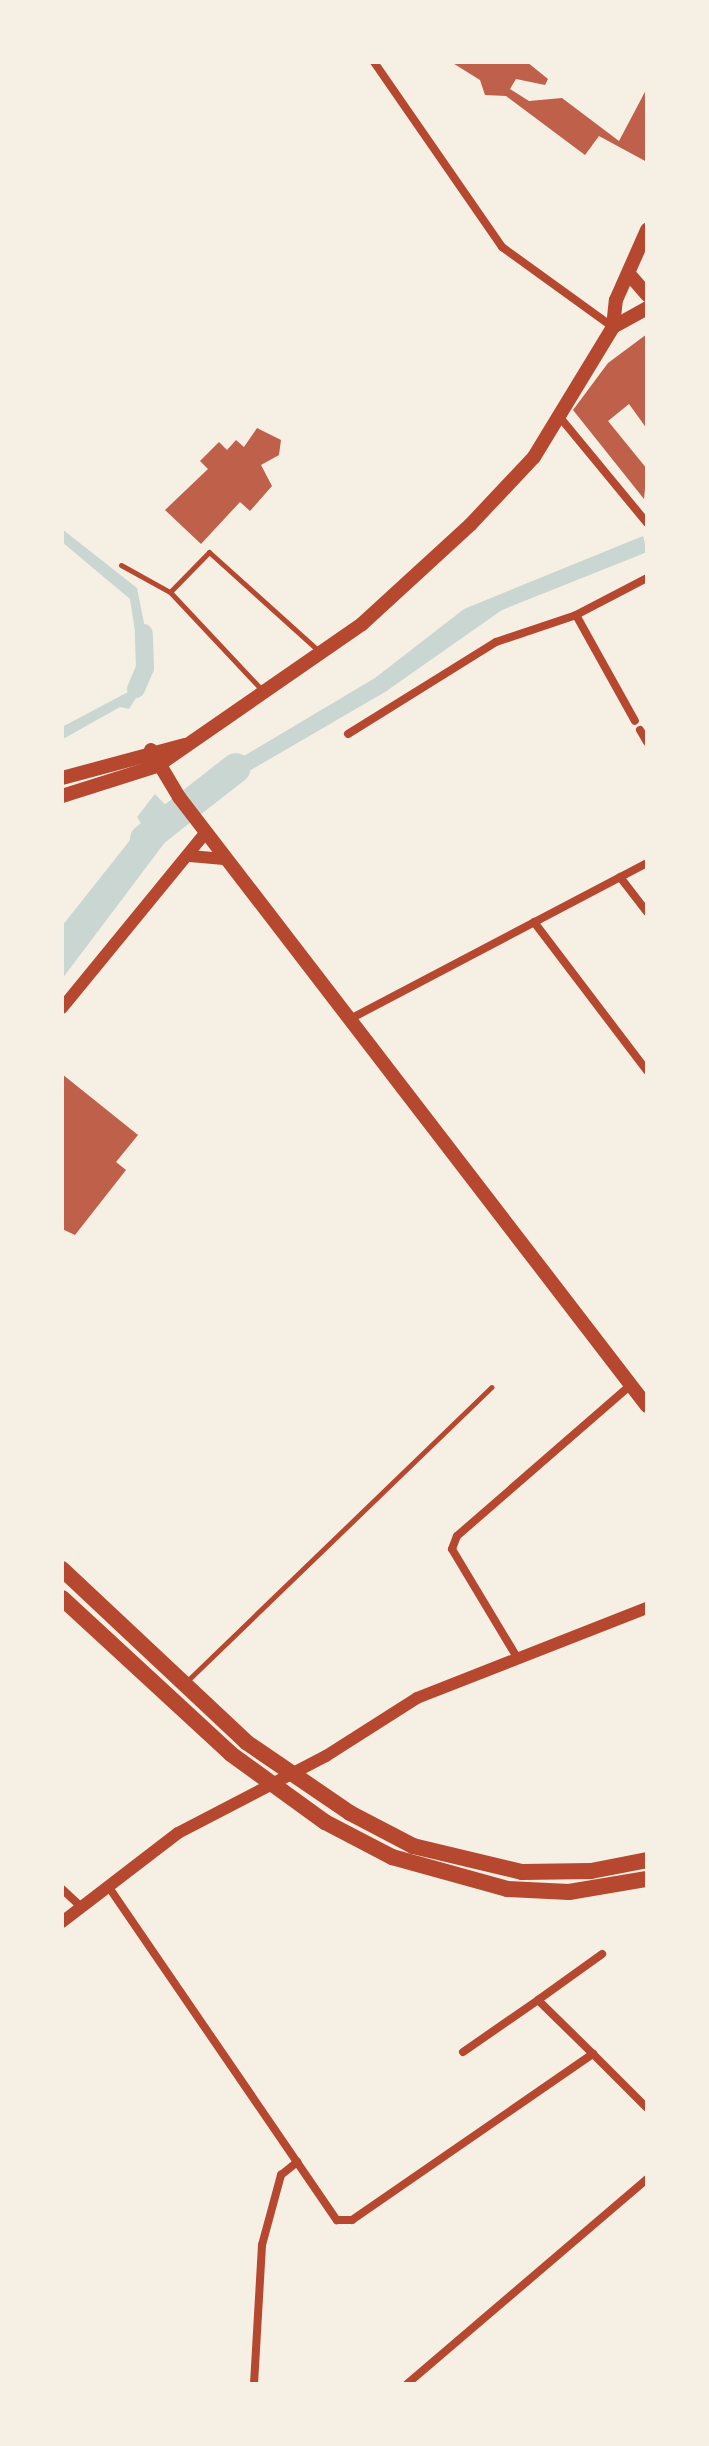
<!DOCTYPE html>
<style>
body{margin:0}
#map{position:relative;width:709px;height:2446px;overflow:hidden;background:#f6efe4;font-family:Karla,sans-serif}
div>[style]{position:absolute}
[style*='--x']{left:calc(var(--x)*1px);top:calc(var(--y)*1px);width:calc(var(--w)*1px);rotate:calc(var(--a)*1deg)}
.water>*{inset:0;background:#c9d6d2}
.canal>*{height:18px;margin:-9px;padding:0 9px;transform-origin:9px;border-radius:9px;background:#c9d6d2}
.river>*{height:30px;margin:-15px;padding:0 15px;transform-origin:15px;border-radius:15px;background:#c9d6d2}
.building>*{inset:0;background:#bf614a}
.service>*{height:5px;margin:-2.5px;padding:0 2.5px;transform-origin:2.5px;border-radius:2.5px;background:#b5482f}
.minor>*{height:8px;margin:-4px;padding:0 4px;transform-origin:4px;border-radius:4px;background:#b5482f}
.tertiary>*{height:12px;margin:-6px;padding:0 6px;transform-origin:6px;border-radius:6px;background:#b5482f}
.secondary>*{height:14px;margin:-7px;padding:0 7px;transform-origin:7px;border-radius:7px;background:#b5482f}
.primary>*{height:16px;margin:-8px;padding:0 8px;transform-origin:8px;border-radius:8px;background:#b5482f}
span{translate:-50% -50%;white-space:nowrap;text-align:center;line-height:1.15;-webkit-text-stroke:7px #f6efe4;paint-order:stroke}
.frame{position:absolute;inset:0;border:64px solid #f6efe4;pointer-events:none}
</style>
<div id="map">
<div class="water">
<i style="clip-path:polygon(62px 529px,137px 588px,151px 658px,138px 651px,130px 599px,62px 542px)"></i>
<i style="clip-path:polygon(643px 536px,647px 552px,502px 610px,385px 692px,225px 785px,205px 796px,197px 784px,375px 678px,464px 609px)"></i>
<i style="clip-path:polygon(138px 664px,152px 672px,129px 709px,120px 707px,63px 739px,62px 727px,128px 692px)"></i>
<i style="clip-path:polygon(155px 794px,181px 821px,62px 979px,62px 926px,142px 825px,137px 817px)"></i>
</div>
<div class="canal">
<i style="--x:136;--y:689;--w:23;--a:-67"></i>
<i style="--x:145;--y:668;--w:35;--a:-92"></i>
</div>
<div class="river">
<i style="--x:145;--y:839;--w:115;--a:-38"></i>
</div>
<div class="building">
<i style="clip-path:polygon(451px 62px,527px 62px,548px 79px,545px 85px,516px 79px,510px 89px,529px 101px,562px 98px,619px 141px,647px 88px,647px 162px,599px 136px,585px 155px,506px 96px,485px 95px,480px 80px)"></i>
<i style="clip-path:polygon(647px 334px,647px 429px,629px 404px,608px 421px,647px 469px,644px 499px,573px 410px,608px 363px)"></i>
<i style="clip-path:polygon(257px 428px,281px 440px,279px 455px,261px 465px,272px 486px,250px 511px,240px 502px,201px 544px,165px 510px,208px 469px,200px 461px,219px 442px,227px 450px,236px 440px,244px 447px)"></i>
<i style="clip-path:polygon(62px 1074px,138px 1135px,116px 1162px,126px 1170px,75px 1235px,62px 1229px)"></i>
</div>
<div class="service">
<i style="--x:121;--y:565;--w:56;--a:28.9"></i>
<i style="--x:262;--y:690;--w:134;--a:-133.2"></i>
<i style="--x:170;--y:592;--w:56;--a:-45.7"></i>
<i style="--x:209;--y:552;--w:148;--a:42"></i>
<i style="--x:185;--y:1683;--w:426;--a:-44"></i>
</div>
<div class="minor">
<i style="--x:374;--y:62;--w:225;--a:55.3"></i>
<i style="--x:502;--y:247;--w:137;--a:35.8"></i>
<i style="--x:558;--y:415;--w:140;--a:50.5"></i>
<i style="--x:576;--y:615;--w:121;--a:60.9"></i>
<i style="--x:640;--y:730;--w:14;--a:60"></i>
<i style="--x:348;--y:734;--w:174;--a:-31.9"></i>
<i style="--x:496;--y:642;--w:84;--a:-18.6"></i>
<i style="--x:576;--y:615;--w:80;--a:-27.5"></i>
<i style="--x:620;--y:877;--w:44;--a:52.4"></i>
<i style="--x:534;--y:922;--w:187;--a:52.8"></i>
<i style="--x:350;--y:1019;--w:335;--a:-27.7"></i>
<i style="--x:518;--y:1659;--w:128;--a:-121"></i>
<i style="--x:452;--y:1549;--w:14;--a:-69"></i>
<i style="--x:457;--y:1536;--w:230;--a:-41"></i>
<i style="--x:108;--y:1886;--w:405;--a:55.6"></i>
<i style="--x:337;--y:2220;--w:15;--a:0"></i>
<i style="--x:352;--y:2220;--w:293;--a:-34.6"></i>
<i style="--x:593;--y:2054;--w:76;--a:45"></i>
<i style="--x:62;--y:1889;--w:25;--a:43"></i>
<i style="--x:463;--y:2052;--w:91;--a:-34.7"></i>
<i style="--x:593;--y:2054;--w:77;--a:-135.5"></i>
<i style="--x:538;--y:2000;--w:79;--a:-35.7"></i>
<i style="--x:254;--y:2384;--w:139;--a:-86.7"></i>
<i style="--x:262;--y:2245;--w:73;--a:-74.8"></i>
<i style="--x:281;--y:2175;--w:21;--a:-39"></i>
<i style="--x:407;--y:2384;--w:316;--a:-40.5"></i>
</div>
<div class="tertiary">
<i style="--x:190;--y:856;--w:37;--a:5"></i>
<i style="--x:62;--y:1008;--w:227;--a:-50.7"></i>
<i style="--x:62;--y:1922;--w:146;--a:-37.5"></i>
<i style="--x:178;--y:1833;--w:167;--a:-27.5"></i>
<i style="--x:326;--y:1756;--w:108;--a:-32.5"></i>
<i style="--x:417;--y:1698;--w:247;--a:-21.4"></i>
</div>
<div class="secondary">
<i style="--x:629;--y:274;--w:28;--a:49"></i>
<i style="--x:613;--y:327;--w:39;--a:-29"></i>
<i style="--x:151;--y:750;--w:55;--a:59.2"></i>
<i style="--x:179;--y:797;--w:768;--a:52.46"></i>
<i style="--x:62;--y:778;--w:127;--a:-15"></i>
<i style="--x:62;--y:796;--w:100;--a:-17.5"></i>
<i style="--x:157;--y:766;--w:249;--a:-34.7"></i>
<i style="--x:362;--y:624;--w:147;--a:-42.5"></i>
<i style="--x:470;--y:525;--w:93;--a:-46.7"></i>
<i style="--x:534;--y:457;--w:152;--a:-58.7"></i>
<i style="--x:613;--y:327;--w:27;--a:-84"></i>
<i style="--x:616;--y:300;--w:77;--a:-66.1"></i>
</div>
<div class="primary">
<i style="--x:62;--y:1569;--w:253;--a:43.2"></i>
<i style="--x:246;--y:1742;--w:126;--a:34.3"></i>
<i style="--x:350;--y:1813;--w:71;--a:27.6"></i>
<i style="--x:413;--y:1846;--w:112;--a:13.4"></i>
<i style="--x:522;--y:1872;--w:69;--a:-0.8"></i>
<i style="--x:591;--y:1871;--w:57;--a:-11.1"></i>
<i style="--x:62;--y:1598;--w:230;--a:42.7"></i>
<i style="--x:231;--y:1754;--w:116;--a:35.9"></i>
<i style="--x:325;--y:1822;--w:76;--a:27.6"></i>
<i style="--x:392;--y:1857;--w:119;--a:15.5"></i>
<i style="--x:507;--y:1889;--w:62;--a:2.8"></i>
<i style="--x:569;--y:1892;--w:79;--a:-9.5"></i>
</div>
<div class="frame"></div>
</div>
